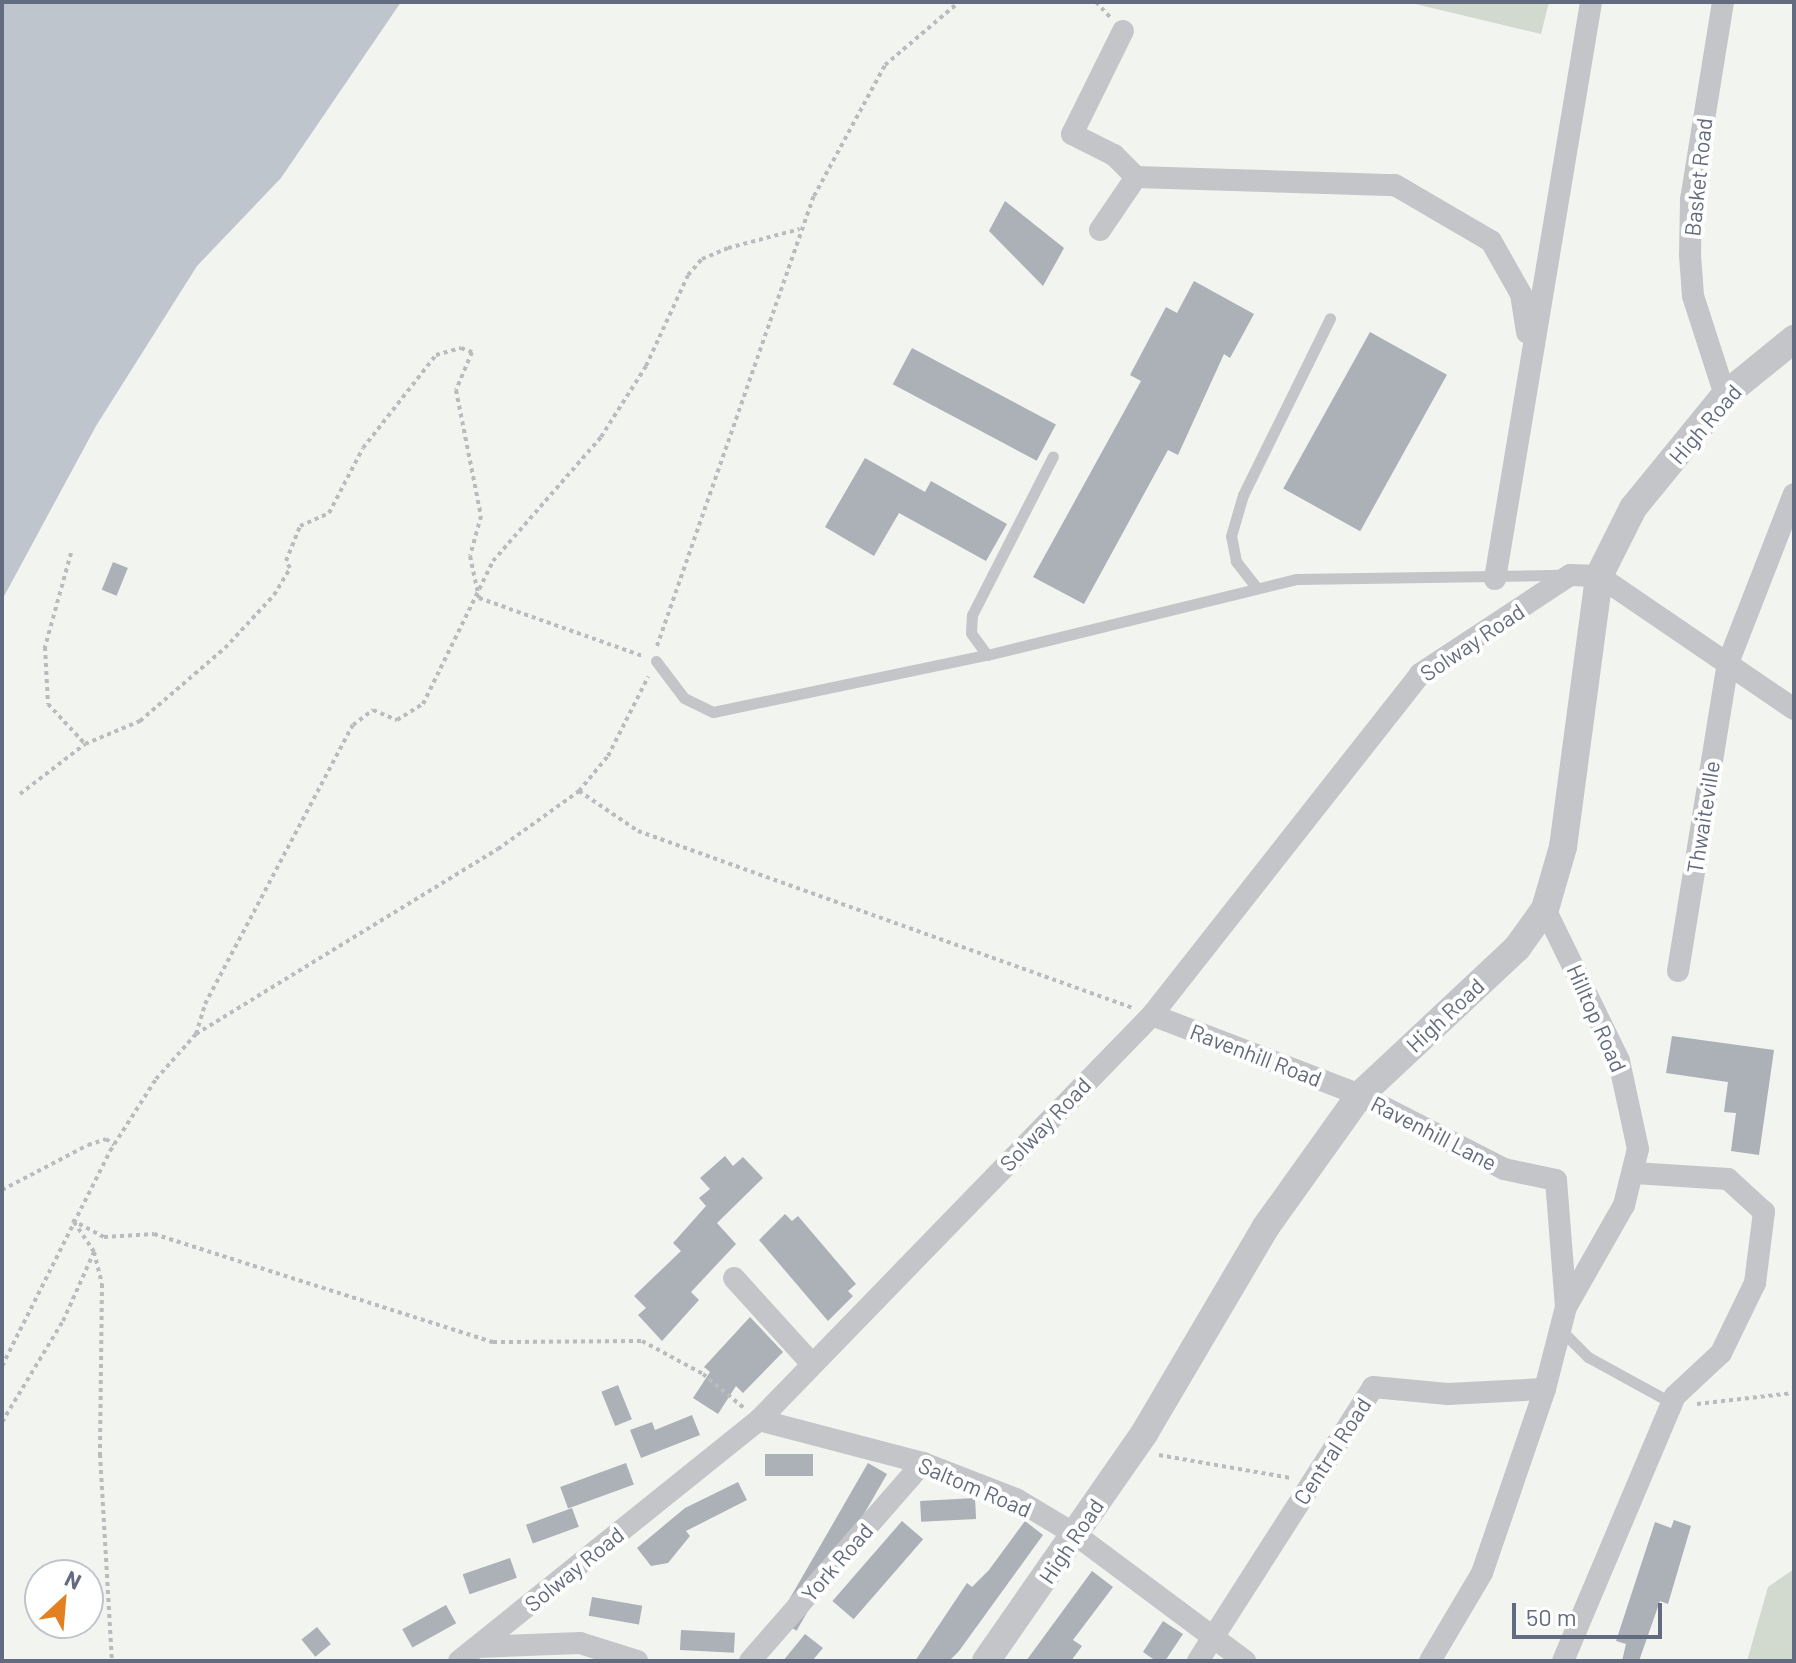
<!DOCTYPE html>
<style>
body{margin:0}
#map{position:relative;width:1796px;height:1663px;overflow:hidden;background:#f2f4ef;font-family:Barlow,sans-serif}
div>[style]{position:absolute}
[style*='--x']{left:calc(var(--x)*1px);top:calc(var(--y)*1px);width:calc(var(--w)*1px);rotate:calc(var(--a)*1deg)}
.green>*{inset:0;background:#d2dad0}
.water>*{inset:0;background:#bfc5cd}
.building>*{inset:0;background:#acb0b7;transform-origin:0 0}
.path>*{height:4px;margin-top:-2px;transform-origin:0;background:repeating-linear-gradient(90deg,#babbbe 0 4px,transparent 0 8px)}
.service>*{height:11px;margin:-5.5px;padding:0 5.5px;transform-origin:5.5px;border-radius:5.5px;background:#c3c5c9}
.minor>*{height:22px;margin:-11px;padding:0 11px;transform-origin:11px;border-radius:11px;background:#c3c5c9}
.tertiary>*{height:28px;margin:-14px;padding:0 14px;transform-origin:14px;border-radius:14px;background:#c3c5c9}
span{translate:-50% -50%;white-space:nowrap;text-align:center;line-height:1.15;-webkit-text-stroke:8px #fff;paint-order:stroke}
.street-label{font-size:22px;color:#636b80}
.frame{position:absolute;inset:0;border:4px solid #636b80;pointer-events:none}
.north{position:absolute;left:24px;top:1559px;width:80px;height:80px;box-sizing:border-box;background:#fff;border:2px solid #c1c4cc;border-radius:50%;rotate:26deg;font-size:22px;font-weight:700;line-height:32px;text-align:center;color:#636b80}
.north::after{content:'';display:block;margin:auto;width:28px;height:36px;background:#e28121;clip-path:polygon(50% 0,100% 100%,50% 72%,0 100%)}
.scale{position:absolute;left:1512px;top:1603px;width:150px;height:36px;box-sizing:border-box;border:4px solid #636b80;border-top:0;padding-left:10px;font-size:24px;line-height:28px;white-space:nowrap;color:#636b80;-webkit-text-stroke:6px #fff;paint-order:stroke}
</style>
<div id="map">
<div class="green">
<i style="clip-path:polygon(1407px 2px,1549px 2px,1541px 34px)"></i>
<i style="clip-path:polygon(1794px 1518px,1794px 1661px,1747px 1661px,1768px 1587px,1794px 1569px)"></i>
</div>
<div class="water">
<i style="clip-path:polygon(2px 2px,401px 2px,281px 178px,197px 266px,96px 426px,2px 600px)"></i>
</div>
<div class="building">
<i style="clip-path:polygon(1005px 201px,1064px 248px,1043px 286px,989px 231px)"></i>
<i style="clip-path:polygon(1194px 281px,1254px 314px,1230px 358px,1224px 354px,1178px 455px,1168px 450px,1084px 604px,1033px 577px,1141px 381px,1130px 375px,1166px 307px,1177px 313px)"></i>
<i style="left:1370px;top:332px;width:88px;height:179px;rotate:29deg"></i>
<i style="left:912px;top:348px;width:163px;height:41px;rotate:28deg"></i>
<i style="clip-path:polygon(865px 458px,925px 492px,931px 481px,1007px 524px,986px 561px,899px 513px,874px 556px,825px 527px)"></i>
<i style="left:113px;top:562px;width:16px;height:30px;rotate:22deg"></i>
<i style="clip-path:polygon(1672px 1036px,1774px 1050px,1759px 1155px,1731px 1151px,1736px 1113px,1724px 1112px,1728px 1082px,1666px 1073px)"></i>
<i style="clip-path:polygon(725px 1156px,733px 1166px,743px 1157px,763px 1178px,717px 1223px,736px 1244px,691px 1292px,699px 1300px,662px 1341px,638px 1315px,646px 1308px,634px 1296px,681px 1251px,673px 1243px,706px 1206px,699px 1198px,710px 1189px,700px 1178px)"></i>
<i style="clip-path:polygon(785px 1214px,792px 1221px,798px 1216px,856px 1284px,848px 1291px,853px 1296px,828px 1321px,759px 1240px)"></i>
<i style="clip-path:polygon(750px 1317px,783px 1352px,743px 1393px,736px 1386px,718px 1414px,693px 1398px,710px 1372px,704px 1367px)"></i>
<i style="left:618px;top:1385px;width:37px;height:18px;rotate:68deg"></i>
<i style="clip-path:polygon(692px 1415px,700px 1435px,641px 1458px,630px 1430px,652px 1422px,655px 1430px)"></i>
<i style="left:813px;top:1454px;width:22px;height:48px;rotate:90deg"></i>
<i style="left:626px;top:1463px;width:23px;height:70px;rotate:70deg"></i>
<i style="left:868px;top:1463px;width:22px;height:181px;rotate:30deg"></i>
<i style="clip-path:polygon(738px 1482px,747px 1500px,686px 1531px,690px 1536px,668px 1563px,651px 1566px,637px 1548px,685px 1508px)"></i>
<i style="left:975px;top:1498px;width:21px;height:55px;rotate:87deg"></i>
<i style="left:572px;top:1508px;width:20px;height:49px;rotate:70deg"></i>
<i style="clip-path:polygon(1674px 1520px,1691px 1526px,1668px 1604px,1660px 1601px,1639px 1661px,1622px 1661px,1626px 1644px,1616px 1641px,1655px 1522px,1671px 1528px)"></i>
<i style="left:902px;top:1521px;width:28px;height:106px;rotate:41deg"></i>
<i style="clip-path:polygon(1025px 1521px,1043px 1535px,959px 1651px,949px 1661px,915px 1661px,967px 1583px,972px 1587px,989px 1570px)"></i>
<i style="left:510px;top:1558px;width:21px;height:50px;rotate:71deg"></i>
<i style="clip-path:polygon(1092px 1571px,1113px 1587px,1073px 1640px,1082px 1646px,1071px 1661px,1026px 1661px)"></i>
<i style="left:592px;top:1597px;width:51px;height:19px;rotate:10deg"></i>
<i style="left:446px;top:1605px;width:21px;height:50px;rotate:61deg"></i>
<i style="clip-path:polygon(1163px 1621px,1183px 1634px,1165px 1661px,1156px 1661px,1143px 1652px)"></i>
<i style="left:317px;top:1627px;width:22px;height:20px;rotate:51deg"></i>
<i style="left:681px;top:1630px;width:54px;height:20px;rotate:3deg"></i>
<i style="clip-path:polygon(805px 1634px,823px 1648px,812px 1661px,783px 1661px)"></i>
</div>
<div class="path">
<i style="--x:1096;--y:2;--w:22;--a:47"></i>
<i style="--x:71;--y:553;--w:98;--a:105.5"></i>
<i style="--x:45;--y:647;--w:57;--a:87"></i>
<i style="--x:48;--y:704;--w:54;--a:47.2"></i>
<i style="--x:85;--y:744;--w:60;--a:-22.7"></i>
<i style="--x:140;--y:721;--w:112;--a:-40.7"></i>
<i style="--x:225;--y:648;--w:72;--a:-47.2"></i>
<i style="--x:274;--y:595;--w:31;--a:-59"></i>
<i style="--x:290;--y:568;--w:8;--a:-120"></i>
<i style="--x:286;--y:561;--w:38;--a:-68"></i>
<i style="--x:300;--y:526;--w:32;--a:-24"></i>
<i style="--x:329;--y:513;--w:73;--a:-62.4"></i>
<i style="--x:363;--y:448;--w:118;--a:-51.9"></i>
<i style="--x:436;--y:355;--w:26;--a:-16"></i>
<i style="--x:461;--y:348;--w:12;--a:20"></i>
<i style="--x:472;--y:352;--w:41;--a:112.8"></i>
<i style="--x:456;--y:390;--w:128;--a:78.8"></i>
<i style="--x:481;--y:516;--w:41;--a:105.4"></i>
<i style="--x:470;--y:556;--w:43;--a:77.9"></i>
<i style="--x:479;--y:598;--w:174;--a:19.5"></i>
<i style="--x:657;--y:646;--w:477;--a:-70.8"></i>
<i style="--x:814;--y:196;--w:149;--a:-61.5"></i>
<i style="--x:885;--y:65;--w:97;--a:-40.4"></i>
<i style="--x:579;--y:791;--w:71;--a:34.1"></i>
<i style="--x:638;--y:831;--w:526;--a:19.68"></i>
<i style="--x:20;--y:794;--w:82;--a:-37.6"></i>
<i style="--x:196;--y:1034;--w:31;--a:-73"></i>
<i style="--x:205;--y:1004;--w:316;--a:-62.1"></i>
<i style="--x:353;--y:725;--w:25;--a:-37"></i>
<i style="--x:373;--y:710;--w:26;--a:23"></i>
<i style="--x:397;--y:720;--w:31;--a:-32"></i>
<i style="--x:423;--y:704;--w:159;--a:-63.9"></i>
<i style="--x:493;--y:561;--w:164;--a:-48.9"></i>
<i style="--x:601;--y:437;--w:84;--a:-57.6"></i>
<i style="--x:646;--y:366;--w:100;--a:-65.2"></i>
<i style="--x:688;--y:275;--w:21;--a:-49"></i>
<i style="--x:702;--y:259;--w:28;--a:-23"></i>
<i style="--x:728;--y:248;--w:74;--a:-14.8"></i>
<i style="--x:2;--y:1190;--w:97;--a:-27.6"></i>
<i style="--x:88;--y:1145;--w:19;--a:-18"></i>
<i style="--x:106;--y:1139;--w:10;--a:37"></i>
<i style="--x:72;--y:1220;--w:36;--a:28"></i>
<i style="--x:104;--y:1237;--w:50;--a:-3.4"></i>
<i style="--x:154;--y:1234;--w:356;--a:17.7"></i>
<i style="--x:493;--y:1342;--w:149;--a:-0.4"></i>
<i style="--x:642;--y:1341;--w:69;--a:28.4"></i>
<i style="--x:703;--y:1374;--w:53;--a:39.7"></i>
<i style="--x:74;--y:1222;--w:36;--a:56"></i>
<i style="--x:94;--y:1252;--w:33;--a:76"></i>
<i style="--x:102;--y:1284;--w:170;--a:90.7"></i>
<i style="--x:100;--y:1454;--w:207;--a:86.7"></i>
<i style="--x:2;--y:1366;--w:241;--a:-63.3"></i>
<i style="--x:110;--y:1151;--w:85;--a:-57.4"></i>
<i style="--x:156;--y:1079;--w:60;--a:-48.4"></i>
<i style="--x:196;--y:1034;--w:354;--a:-31.5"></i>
<i style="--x:498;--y:849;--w:100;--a:-35.6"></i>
<i style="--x:579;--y:791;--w:45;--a:-50.4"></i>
<i style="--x:608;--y:756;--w:89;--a:-63.1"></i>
<i style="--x:1697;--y:1404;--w:98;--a:-6.5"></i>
<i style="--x:2;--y:1422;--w:118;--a:-58.9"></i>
<i style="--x:63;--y:1321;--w:76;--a:-65.8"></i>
<i style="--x:1159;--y:1455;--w:134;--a:9.9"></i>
</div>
<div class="service">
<i style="--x:1256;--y:587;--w:33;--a:-128"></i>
<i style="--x:1236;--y:561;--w:25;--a:-101"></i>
<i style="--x:1231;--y:536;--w:43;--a:-73.7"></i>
<i style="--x:1243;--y:495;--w:197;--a:-63.8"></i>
<i style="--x:987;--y:655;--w:27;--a:-126"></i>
<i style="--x:971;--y:633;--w:18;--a:-87"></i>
<i style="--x:972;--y:615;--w:178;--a:-63"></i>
<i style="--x:656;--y:661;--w:46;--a:52.9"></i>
<i style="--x:684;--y:698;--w:32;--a:26"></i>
<i style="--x:713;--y:712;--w:280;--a:-11.8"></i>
<i style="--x:987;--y:655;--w:319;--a:-13.8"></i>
<i style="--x:1297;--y:579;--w:265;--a:-0.9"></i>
<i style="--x:1560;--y:1329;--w:40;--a:45"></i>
<i style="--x:1588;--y:1357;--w:96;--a:28.7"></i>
</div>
<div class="minor">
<i style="--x:1723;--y:2;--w:201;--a:99.2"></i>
<i style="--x:1691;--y:200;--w:55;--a:91"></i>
<i style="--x:1690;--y:255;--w:41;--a:85.8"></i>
<i style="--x:1693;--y:296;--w:104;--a:72.1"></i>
<i style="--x:1123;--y:31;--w:115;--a:116.3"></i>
<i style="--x:1072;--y:134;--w:47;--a:26.6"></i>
<i style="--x:1114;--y:155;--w:31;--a:45"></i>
<i style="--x:1100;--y:230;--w:64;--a:-55.8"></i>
<i style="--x:1136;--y:177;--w:259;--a:1.8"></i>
<i style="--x:1395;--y:185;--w:111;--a:30.3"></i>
<i style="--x:1491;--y:241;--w:61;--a:60.5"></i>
<i style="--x:1521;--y:294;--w:39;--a:81"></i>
<i style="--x:1495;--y:579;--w:585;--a:-80.55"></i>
<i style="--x:1545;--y:909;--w:169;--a:64"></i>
<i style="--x:1619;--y:1061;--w:90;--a:77.8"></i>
<i style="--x:1638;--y:1149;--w:58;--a:104"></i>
<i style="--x:1624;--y:1205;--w:117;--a:119.6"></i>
<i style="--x:1678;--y:971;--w:312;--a:-80.8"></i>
<i style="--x:1728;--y:663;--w:181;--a:-68.7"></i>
<i style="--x:1152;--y:1015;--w:223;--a:21"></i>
<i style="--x:1360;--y:1095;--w:162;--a:27.2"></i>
<i style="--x:1504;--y:1169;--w:53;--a:11.9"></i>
<i style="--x:1556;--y:1180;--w:127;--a:85.5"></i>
<i style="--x:1566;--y:1307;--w:85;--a:104.4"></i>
<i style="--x:1545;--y:1389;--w:194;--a:108.9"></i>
<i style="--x:1482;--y:1573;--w:102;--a:120.6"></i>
<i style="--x:734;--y:1278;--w:116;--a:47.8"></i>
<i style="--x:759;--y:1420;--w:170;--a:14.7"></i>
<i style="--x:923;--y:1463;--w:100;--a:21.2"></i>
<i style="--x:1016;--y:1499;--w:70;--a:31"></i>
<i style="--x:1076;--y:1535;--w:211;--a:36.7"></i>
<i style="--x:477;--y:1647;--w:103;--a:-2.2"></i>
<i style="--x:580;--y:1643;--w:60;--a:17.5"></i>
<i style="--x:459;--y:1661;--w:385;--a:-38.8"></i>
<i style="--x:759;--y:1420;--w:564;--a:-45.86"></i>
<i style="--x:1152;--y:1015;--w:434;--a:-51.8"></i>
<i style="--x:1420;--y:674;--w:180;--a:-33.4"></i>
<i style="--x:1570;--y:575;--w:29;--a:2"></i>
<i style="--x:1599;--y:576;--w:236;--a:34.3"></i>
<i style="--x:750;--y:1661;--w:263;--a:-48.9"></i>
<i style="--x:1198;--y:1661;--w:325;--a:-57.4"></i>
<i style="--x:1373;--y:1387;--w:75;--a:5.3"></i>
<i style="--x:1448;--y:1394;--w:97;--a:-3"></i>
<i style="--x:1563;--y:1661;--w:288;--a:-67.1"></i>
<i style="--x:1675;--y:1396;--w:63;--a:-43.1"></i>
<i style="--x:1721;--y:1353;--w:78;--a:-64.1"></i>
<i style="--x:1755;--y:1283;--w:72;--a:-82.8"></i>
<i style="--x:1764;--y:1212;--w:49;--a:-137.5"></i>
<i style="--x:1728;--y:1179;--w:94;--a:-176.3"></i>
</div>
<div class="tertiary">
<i style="--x:986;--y:1661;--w:279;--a:-55.2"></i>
<i style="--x:1145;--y:1432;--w:237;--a:-59.5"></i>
<i style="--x:1265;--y:1228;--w:163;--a:-54.5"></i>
<i style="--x:1360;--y:1095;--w:215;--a:-43.1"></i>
<i style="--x:1517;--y:948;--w:48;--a:-54.3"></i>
<i style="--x:1545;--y:909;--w:65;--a:-73.8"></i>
<i style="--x:1563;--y:847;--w:273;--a:-82.4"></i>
<i style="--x:1599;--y:576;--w:76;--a:-63.4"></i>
<i style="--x:1633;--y:508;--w:146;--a:-50.8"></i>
<i style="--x:1725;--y:395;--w:89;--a:-39.1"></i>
</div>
<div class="street-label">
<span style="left:1698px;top:177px;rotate:-84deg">Basket Road</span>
<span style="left:1705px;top:424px;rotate:-49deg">High Road</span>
<span style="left:1472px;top:642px;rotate:-34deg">Solway Road</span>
<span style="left:1703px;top:817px;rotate:-81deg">Thwaiteville</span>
<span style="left:1445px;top:1015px;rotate:-43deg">High Road</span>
<span style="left:1597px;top:1018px;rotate:66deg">Hilltop Road</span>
<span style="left:1256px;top:1055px;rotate:21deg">Ravenhill Road</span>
<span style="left:1045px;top:1124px;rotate:-46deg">Solway Road</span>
<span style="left:1434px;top:1133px;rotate:27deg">Ravenhill Lane</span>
<span style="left:1332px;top:1451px;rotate:-57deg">Central Road</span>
<span style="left:975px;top:1487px;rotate:23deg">Saltom Road</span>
<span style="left:1071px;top:1541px;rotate:-56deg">High Road</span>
<span style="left:837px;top:1562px;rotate:-49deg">York Road</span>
<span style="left:574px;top:1569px;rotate:-39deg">Solway Road</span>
</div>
<div class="frame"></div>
<div class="north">N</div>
<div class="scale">50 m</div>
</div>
